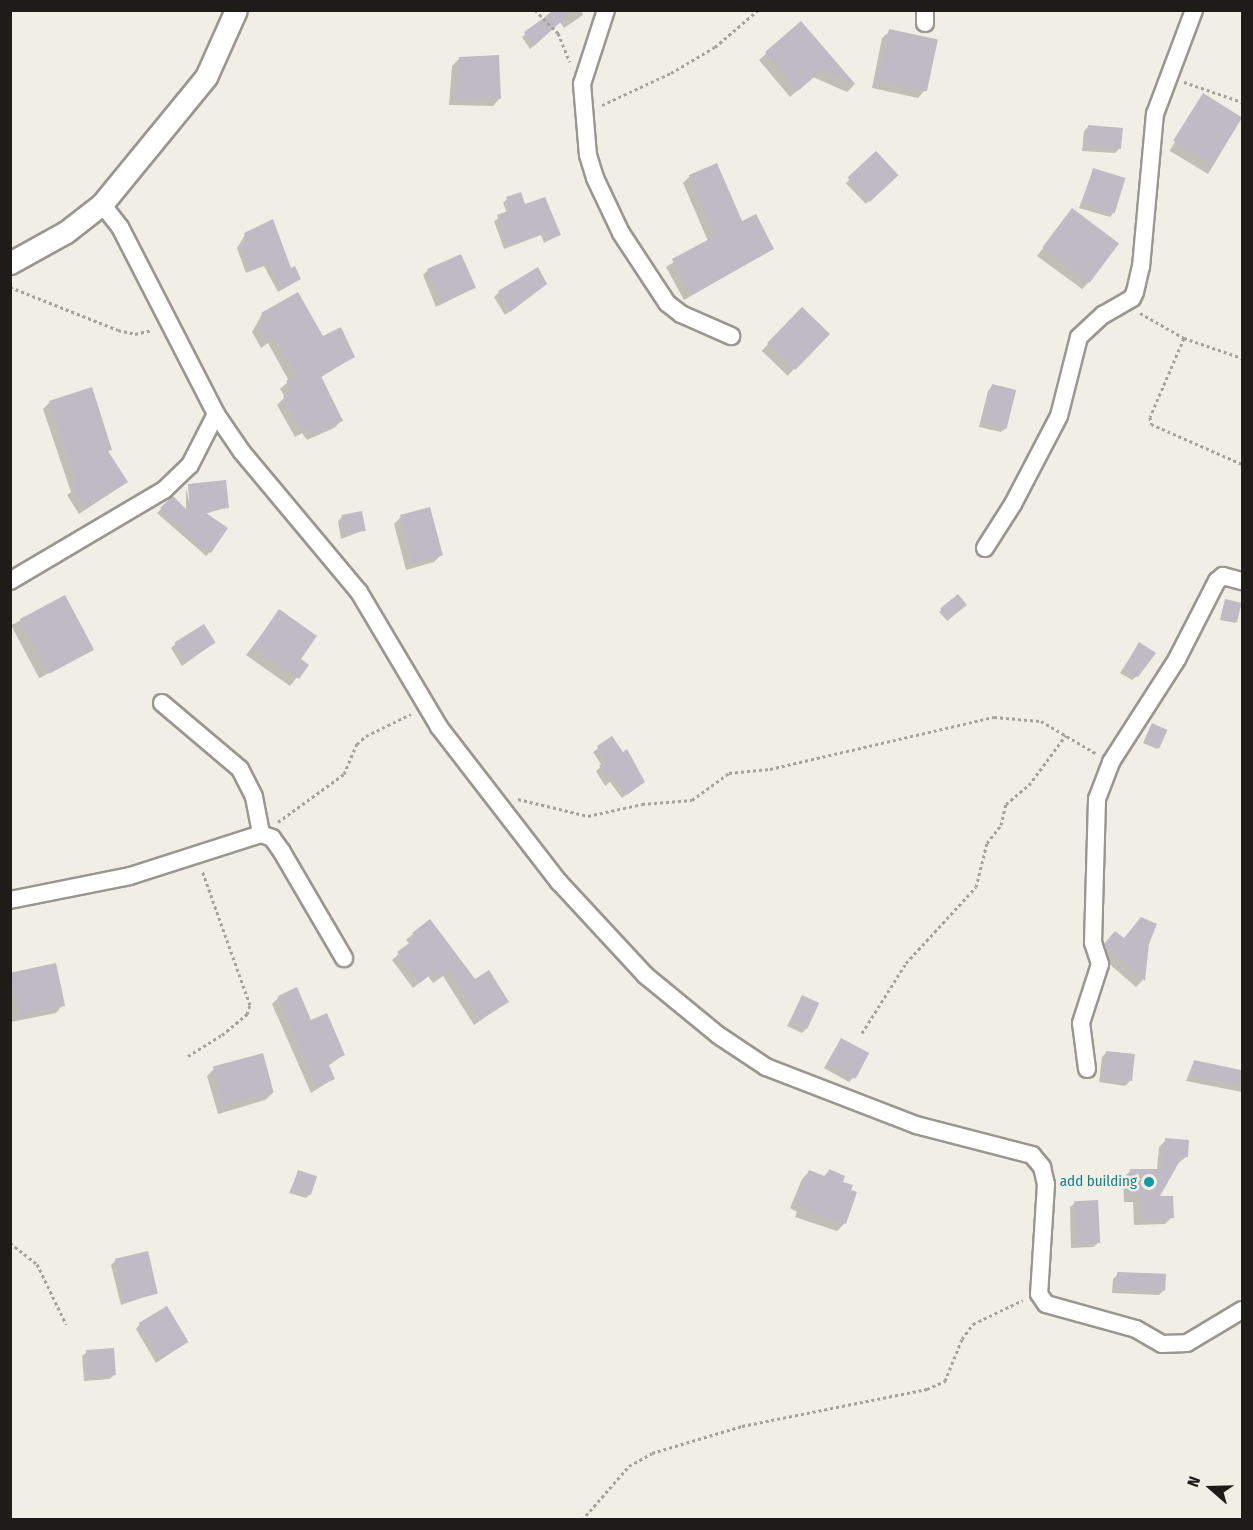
<!DOCTYPE html>
<style>
body{margin:0}
#map{position:relative;width:1253px;height:1530px;overflow:hidden;background:#f1efe5;font-family:"Fira Sans Condensed",sans-serif}
div>[style]{position:absolute}
[style*='--x']{left:calc(var(--x)*1px);top:calc(var(--y)*1px);width:calc(var(--w)*1px);rotate:calc(var(--a)*1deg)}
.shadow>*{inset:0;background:#0003;transform-origin:0 0}
.building>*{inset:0;background:#bebbc4;transform-origin:0 0}
.path>*{height:3px;margin-top:-1.5px;transform-origin:0;background:repeating-linear-gradient(90deg,#a4a39b 0 3px,transparent 0 6px)}
.roads{filter:drop-shadow(2px 0 #99978f) drop-shadow(-2px 0 #99978f) drop-shadow(0 2px #99978f) drop-shadow(0 -2px #99978f)}
.minor>*{height:16px;margin:-8px;padding:0 8px;transform-origin:8px;border-radius:8px;background:#fff}
.tertiary>*{height:21px;margin:-10.5px;padding:0 10.5px;transform-origin:10.5px;border-radius:10.5px;background:#fff}
.dots>*{width:16px;height:16px;translate:-50% -50%;box-sizing:border-box;border:3px solid #f1efe5;border-radius:50%}
span{translate:-50% -50%;white-space:nowrap;text-align:center;line-height:1.15;-webkit-text-stroke:5px #f1efe5;paint-order:stroke}
.culture-label{font-size:15px;color:#0d838f}
.right{translate:-100% -50%;text-align:right}
.frame{position:absolute;inset:0;border:12px solid #1d1c19;pointer-events:none}
.north{position:absolute;left:1181px;top:1458px;width:60px;height:60px;-webkit-text-stroke:4px #f1efe5;paint-order:stroke;rotate:290deg;font-size:16px;font-weight:700;line-height:24px;text-align:center;color:#1d1c19}
.north::after{content:'';display:block;margin:auto;width:21px;height:27px;background:#1d1c19;clip-path:polygon(50% 0,100% 100%,50% 72%,0 100%)}
</style>
<div id="map">
<div class="shadow">
<i style="clip-path:polygon(553px 10px,581px 10px,583px 15px,564px 28px,560px 22px,530px 49px,522px 37px)"></i>
<i style="clip-path:polygon(801px 23px,854px 85px,847px 92px,813px 77px,790px 97px,759px 60px)"></i>
<i style="clip-path:polygon(890px 31px,925px 90px,918px 98px,872px 88px,882px 38px)"></i>
<i style="clip-path:polygon(460px 58px,500px 98px,493px 106px,449px 105px,452px 66px)"></i>
<i style="left:1203px;top:95px;width:45px;height:65px;rotate:31deg"></i>
<i style="clip-path:polygon(1089px 126px,1120px 148px,1115px 153px,1082px 151px,1084px 131px)"></i>
<i style="left:876px;top:154px;width:29px;height:42px;rotate:46deg"></i>
<i style="clip-path:polygon(1093px 170px,1114px 212px,1110px 217px,1079px 208px)"></i>
<i style="clip-path:polygon(690px 176px,773px 249px,684px 300px,666px 267px,708px 241px,683px 183px)"></i>
<i style="clip-path:polygon(507px 199px,525px 206px,559px 235px,544px 243px,541px 235px,504px 249px,494px 221px,507px 213px,503px 203px)"></i>
<i style="clip-path:polygon(1072px 210px,1089px 282px,1082px 289px,1037px 256px)"></i>
<i style="clip-path:polygon(245px 235px,291px 270px,300px 279px,278px 292px,264px 266px,246px 273px,237px 248px)"></i>
<i style="clip-path:polygon(428px 270px,474px 288px,436px 307px,423px 275px)"></i>
<i style="clip-path:polygon(541px 288px,505px 315px,494px 297px,499px 292px)"></i>
<i style="left:802px;top:309px;width:36px;height:58px;rotate:44deg"></i>
<i style="clip-path:polygon(262px 314px,322px 338px,353px 357px,320px 378px,341px 421px,334px 428px,307px 440px,302px 433px,295px 437px,277px 405px,285px 397px,280px 389px,289px 381px,268px 343px,261px 348px,252px 332px)"></i>
<i style="clip-path:polygon(992px 386px,1006px 428px,1001px 432px,979px 427px,988px 391px)"></i>
<i style="clip-path:polygon(50px 402px,111px 449px,107px 453px,126px 482px,79px 514px,67px 495px,71px 492px,43px 409px)"></i>
<i style="clip-path:polygon(188px 485px,228px 507px,205px 514px,210px 552px,206px 556px,157px 513px,173px 498px,186px 511px,186px 487px,193px 520px)"></i>
<i style="clip-path:polygon(342px 517px,364px 530px,341px 539px,338px 521px)"></i>
<i style="clip-path:polygon(401px 517px,441px 555px,434px 562px,406px 570px,394px 524px)"></i>
<i style="left:957px;top:596px;width:12px;height:24px;rotate:48deg"></i>
<i style="left:64px;top:597px;width:60px;height:60px;rotate:62deg"></i>
<i style="clip-path:polygon(1225px 601px,1237px 621px,1235px 623px,1220px 620px)"></i>
<i style="clip-path:polygon(280px 611px,299px 659px,307px 665px,290px 686px,246px 655px)"></i>
<i style="clip-path:polygon(214px 643px,182px 666px,171px 648px,176px 644px)"></i>
<i style="clip-path:polygon(1139px 644px,1137px 676px,1132px 680px,1120px 673px)"></i>
<i style="clip-path:polygon(1151px 726px,1159px 747px,1157px 749px,1143px 743px)"></i>
<i style="clip-path:polygon(612px 738px,623px 754px,627px 751px,643px 782px,622px 798px,610px 782px,605px 786px,596px 771px,602px 766px,593px 752px)"></i>
<i style="clip-path:polygon(413px 934px,475px 981px,507px 1002px,474px 1025px,443px 976px,433px 983px,428px 976px,413px 988px,392px 960px,410px 944px,406px 940px)"></i>
<i style="clip-path:polygon(1108px 940px,1147px 943px,1143px 980px,1136px 987px,1099px 955px)"></i>
<i style="clip-path:polygon(10px 975px,63px 1005px,56px 1013px,11px 1022px)"></i>
<i style="clip-path:polygon(279px 997px,343px 1055px,328px 1066px,333px 1079px,311px 1093px,272px 1004px)"></i>
<i style="clip-path:polygon(803px 997px,807px 1028px,802px 1033px,787px 1026px)"></i>
<i style="clip-path:polygon(841px 1039px,854px 1077px,849px 1082px,824px 1068px)"></i>
<i style="clip-path:polygon(1107px 1052px,1130px 1081px,1125px 1086px,1099px 1082px,1102px 1057px)"></i>
<i style="clip-path:polygon(1194px 1061px,1242px 1071px,1242px 1092px,1186px 1081px)"></i>
<i style="clip-path:polygon(214px 1069px,273px 1093px,265px 1100px,218px 1114px,207px 1076px)"></i>
<i style="clip-path:polygon(1166px 1140px,1186px 1157px,1177px 1164px,1157px 1198px,1172px 1217px,1165px 1224px,1134px 1225px,1133px 1202px,1124px 1202px,1123px 1178px,1130px 1171px,1157px 1170px,1159px 1147px)"></i>
<i style="clip-path:polygon(810px 1171px,823px 1177px,829px 1171px,841px 1183px,845px 1223px,837px 1231px,795px 1217px,797px 1212px,790px 1208px,802px 1179px)"></i>
<i style="clip-path:polygon(298px 1172px,311px 1193px,306px 1198px,289px 1193px)"></i>
<i style="clip-path:polygon(1075px 1203px,1098px 1243px,1093px 1247px,1071px 1248px,1070px 1207px)"></i>
<i style="clip-path:polygon(116px 1260px,156px 1293px,121px 1305px,111px 1265px)"></i>
<i style="clip-path:polygon(1118px 1274px,1164px 1290px,1159px 1295px,1112px 1293px,1113px 1279px)"></i>
<i style="clip-path:polygon(140px 1324px,187px 1342px,156px 1363px,136px 1329px)"></i>
<i style="clip-path:polygon(87px 1352px,115px 1374px,110px 1379px,84px 1381px,82px 1356px)"></i>
</div>
<div class="building">
<i style="clip-path:polygon(555px 10px,574px 10px,534px 46px,524px 32px)"></i>
<i style="clip-path:polygon(801px 21px,856px 85px,822px 70px,798px 91px,765px 52px)"></i>
<i style="left:889px;top:29px;width:50px;height:53px;rotate:12deg"></i>
<i style="clip-path:polygon(499px 55px,501px 99px,456px 98px,459px 57px)"></i>
<i style="left:1203px;top:93px;width:46px;height:56px;rotate:32deg"></i>
<i style="left:1088px;top:125px;width:35px;height:21px;rotate:5deg"></i>
<i style="left:876px;top:151px;width:33px;height:39px;rotate:47deg"></i>
<i style="clip-path:polygon(717px 163px,742px 221px,756px 214px,774px 249px,691px 295px,672px 259px,715px 236px,689px 175px)"></i>
<i style="left:1093px;top:168px;width:34px;height:37px;rotate:17deg"></i>
<i style="clip-path:polygon(521px 192px,525px 204px,545px 197px,561px 235px,548px 240px,545px 232px,508px 246px,497px 215px,511px 210px,506px 197px)"></i>
<i style="left:1072px;top:208px;width:59px;height:49px;rotate:37deg"></i>
<i style="clip-path:polygon(273px 219px,291px 268px,295px 266px,301px 279px,283px 289px,268px 263px,251px 270px,240px 243px,247px 241px,244px 233px)"></i>
<i style="left:461px;top:254px;width:37px;height:37px;rotate:66deg"></i>
<i style="clip-path:polygon(538px 267px,547px 284px,510px 312px,498px 291px)"></i>
<i style="clip-path:polygon(298px 292px,323px 336px,341px 327px,355px 357px,321px 376px,343px 421px,314px 434px,310px 427px,303px 431px,283px 396px,292px 391px,286px 381px,297px 375px,275px 338px,268px 342px,258px 324px,265px 320px,261px 313px)"></i>
<i style="left:802px;top:307px;width:39px;height:50px;rotate:44deg"></i>
<i style="left:992px;top:384px;width:25px;height:40px;rotate:14deg"></i>
<i style="clip-path:polygon(92px 387px,112px 450px,108px 451px,128px 482px,86px 509px,73px 488px,77px 485px,49px 401px)"></i>
<i style="clip-path:polygon(226px 480px,229px 508px,203px 511px,228px 528px,211px 553px,196px 543px,160px 508px,173px 496px,190px 513px,188px 484px)"></i>
<i style="left:430px;top:507px;width:50px;height:31px;rotate:75deg"></i>
<i style="left:362px;top:511px;width:20px;height:21px;rotate:79deg"></i>
<i style="left:958px;top:594px;width:14px;height:23px;rotate:51deg"></i>
<i style="left:65px;top:595px;width:62px;height:51px;rotate:62deg"></i>
<i style="left:1225px;top:599px;width:17px;height:20px;rotate:13deg"></i>
<i style="clip-path:polygon(279px 609px,317px 636px,301px 659px,309px 665px,299px 679px,253px 647px)"></i>
<i style="left:204px;top:624px;width:22px;height:35px;rotate:58deg"></i>
<i style="clip-path:polygon(1139px 642px,1156px 653px,1138px 677px,1124px 668px)"></i>
<i style="left:1152px;top:723px;width:17px;height:20px;rotate:24deg"></i>
<i style="clip-path:polygon(612px 736px,623px 752px,627px 749px,645px 782px,627px 795px,616px 779px,611px 782px,599px 766px,606px 761px,597px 746px)"></i>
<i style="clip-path:polygon(1141px 917px,1157px 924px,1149px 944px,1145px 981px,1104px 944px,1115px 931px,1124px 938px)"></i>
<i style="clip-path:polygon(430px 919px,475px 979px,489px 970px,509px 1002px,480px 1020px,450px 971px,440px 978px,435px 971px,420px 983px,397px 952px,416px 938px,412px 933px)"></i>
<i style="left:56px;top:963px;width:44px;height:47px;rotate:78deg"></i>
<i style="clip-path:polygon(297px 987px,311px 1020px,327px 1013px,345px 1055px,328px 1063px,335px 1079px,317px 1087px,278px 996px)"></i>
<i style="left:802px;top:995px;width:19px;height:28px;rotate:25deg"></i>
<i style="left:841px;top:1038px;width:32px;height:29px;rotate:28deg"></i>
<i style="left:1106px;top:1051px;width:29px;height:27px;rotate:6deg"></i>
<i style="left:263px;top:1053px;width:41px;height:52px;rotate:75deg"></i>
<i style="left:1194px;top:1060px;width:49px;height:16px;rotate:12deg"></i>
<i style="clip-path:polygon(1165px 1138px,1189px 1140px,1188px 1157px,1182px 1157px,1160px 1196px,1173px 1196px,1174px 1218px,1140px 1219px,1140px 1196px,1130px 1196px,1130px 1169px,1163px 1169px)"></i>
<i style="clip-path:polygon(829px 1169px,845px 1176px,843px 1182px,853px 1185px,851px 1190px,857px 1192px,846px 1224px,801px 1209px,803px 1205px,796px 1201px,809px 1170px,827px 1177px)"></i>
<i style="left:298px;top:1170px;width:20px;height:20px;rotate:18deg"></i>
<i style="left:1098px;top:1200px;width:43px;height:24px;rotate:87deg"></i>
<i style="left:148px;top:1251px;width:44px;height:34px;rotate:77deg"></i>
<i style="left:1117px;top:1272px;width:49px;height:17px;rotate:2deg"></i>
<i style="left:167px;top:1306px;width:42px;height:33px;rotate:59deg"></i>
<i style="left:114px;top:1348px;width:27px;height:28px;rotate:86deg"></i>
</div>
<div class="path">
<i style="--x:535;--y:10;--w:33;--a:45"></i>
<i style="--x:558;--y:33;--w:31;--a:68"></i>
<i style="--x:1184;--y:82;--w:61;--a:19"></i>
<i style="--x:602;--y:105;--w:76;--a:-24.9"></i>
<i style="--x:671;--y:73;--w:51;--a:-30.6"></i>
<i style="--x:715;--y:47;--w:57;--a:-40.7"></i>
<i style="--x:10;--y:287;--w:116;--a:21.7"></i>
<i style="--x:118;--y:330;--w:17;--a:13"></i>
<i style="--x:135;--y:334;--w:17;--a:-13"></i>
<i style="--x:1140;--y:313;--w:51;--a:29.6"></i>
<i style="--x:1184;--y:338;--w:61;--a:19"></i>
<i style="--x:1184;--y:338;--w:86;--a:113.3"></i>
<i style="--x:1150;--y:417;--w:7;--a:82"></i>
<i style="--x:1151;--y:424;--w:99;--a:23.7"></i>
<i style="--x:518;--y:799;--w:72;--a:13.7"></i>
<i style="--x:588;--y:816;--w:55;--a:-12.5"></i>
<i style="--x:642;--y:804;--w:50;--a:-4.6"></i>
<i style="--x:692;--y:800;--w:46;--a:-36.1"></i>
<i style="--x:729;--y:773;--w:41;--a:-5.6"></i>
<i style="--x:770;--y:769;--w:230;--a:-13.1"></i>
<i style="--x:994;--y:717;--w:47;--a:4.9"></i>
<i style="--x:1041;--y:721;--w:65;--a:30.5"></i>
<i style="--x:278;--y:822;--w:82;--a:-36"></i>
<i style="--x:344;--y:774;--w:33;--a:-67"></i>
<i style="--x:357;--y:744;--w:12;--a:-42"></i>
<i style="--x:366;--y:736;--w:50;--a:-26.1"></i>
<i style="--x:862;--y:1033;--w:83;--a:-57.8"></i>
<i style="--x:906;--y:963;--w:103;--a:-47.4"></i>
<i style="--x:976;--y:887;--w:45;--a:-76"></i>
<i style="--x:987;--y:843;--w:23;--a:-52"></i>
<i style="--x:1001;--y:825;--w:22;--a:-77"></i>
<i style="--x:1006;--y:804;--w:30;--a:-40"></i>
<i style="--x:1029;--y:785;--w:62;--a:-53.5"></i>
<i style="--x:188;--y:1056;--w:40;--a:-32"></i>
<i style="--x:222;--y:1035;--w:33;--a:-40"></i>
<i style="--x:247;--y:1014;--w:9;--a:-72"></i>
<i style="--x:250;--y:1005;--w:143;--a:-109.6"></i>
<i style="--x:10;--y:1243;--w:34;--a:38"></i>
<i style="--x:37;--y:1264;--w:67;--a:64.2"></i>
<i style="--x:582;--y:1520;--w:72;--a:-49"></i>
<i style="--x:629;--y:1466;--w:26;--a:-29"></i>
<i style="--x:652;--y:1453;--w:94;--a:-16.7"></i>
<i style="--x:742;--y:1426;--w:189;--a:-11.3"></i>
<i style="--x:927;--y:1389;--w:20;--a:-24"></i>
<i style="--x:945;--y:1381;--w:45;--a:-68"></i>
<i style="--x:962;--y:1339;--w:19;--a:-54"></i>
<i style="--x:973;--y:1324;--w:55;--a:-25.6"></i>
</div>
<div class="roads">
<div class="minor">
<i style="--x:606;--y:10;--w:78;--a:108"></i>
<i style="--x:582;--y:84;--w:71;--a:85.2"></i>
<i style="--x:588;--y:155;--w:24;--a:73"></i>
<i style="--x:595;--y:178;--w:61;--a:64.7"></i>
<i style="--x:621;--y:233;--w:84;--a:56.7"></i>
<i style="--x:667;--y:303;--w:18;--a:38"></i>
<i style="--x:681;--y:314;--w:55;--a:23.7"></i>
<i style="--x:925;--y:10;--w:13;--a:90"></i>
<i style="--x:102;--y:204;--w:29;--a:52"></i>
<i style="--x:120;--y:227;--w:210;--a:62.8"></i>
<i style="--x:216;--y:414;--w:46;--a:55.6"></i>
<i style="--x:242;--y:452;--w:182;--a:50.1"></i>
<i style="--x:359;--y:592;--w:157;--a:59.3"></i>
<i style="--x:439;--y:727;--w:196;--a:52.3"></i>
<i style="--x:559;--y:882;--w:127;--a:47.2"></i>
<i style="--x:645;--y:975;--w:94;--a:39.4"></i>
<i style="--x:718;--y:1035;--w:58;--a:33.7"></i>
<i style="--x:766;--y:1067;--w:161;--a:21.1"></i>
<i style="--x:916;--y:1125;--w:120;--a:14.5"></i>
<i style="--x:1032;--y:1155;--w:16;--a:50"></i>
<i style="--x:1042;--y:1167;--w:17;--a:77"></i>
<i style="--x:1046;--y:1184;--w:110;--a:93.6"></i>
<i style="--x:1039;--y:1294;--w:12;--a:55"></i>
<i style="--x:1046;--y:1304;--w:93;--a:15.5"></i>
<i style="--x:1136;--y:1329;--w:30;--a:30"></i>
<i style="--x:1162;--y:1344;--w:25;--a:-2"></i>
<i style="--x:1187;--y:1343;--w:64;--a:-31"></i>
<i style="--x:985;--y:548;--w:52;--a:-57.5"></i>
<i style="--x:1013;--y:504;--w:99;--a:-62.4"></i>
<i style="--x:1059;--y:416;--w:81;--a:-75.8"></i>
<i style="--x:1079;--y:337;--w:33;--a:-43"></i>
<i style="--x:1103;--y:315;--w:34;--a:-30"></i>
<i style="--x:1132;--y:298;--w:7;--a:-63"></i>
<i style="--x:1135;--y:292;--w:26;--a:-77"></i>
<i style="--x:1141;--y:267;--w:154;--a:-84.8"></i>
<i style="--x:1155;--y:114;--w:111;--a:-69.4"></i>
<i style="--x:10;--y:581;--w:179;--a:-30.6"></i>
<i style="--x:164;--y:490;--w:36;--a:-44"></i>
<i style="--x:190;--y:465;--w:57;--a:-63"></i>
<i style="--x:162;--y:703;--w:102;--a:40.2"></i>
<i style="--x:240;--y:769;--w:31;--a:63"></i>
<i style="--x:254;--y:797;--w:38;--a:79"></i>
<i style="--x:10;--y:900;--w:122;--a:-11.3"></i>
<i style="--x:130;--y:876;--w:138;--a:-17.8"></i>
<i style="--x:261;--y:834;--w:12;--a:20"></i>
<i style="--x:272;--y:838;--w:17;--a:54"></i>
<i style="--x:282;--y:852;--w:123;--a:59.7"></i>
<i style="--x:1087;--y:1069;--w:46;--a:-97.4"></i>
<i style="--x:1081;--y:1023;--w:62;--a:-72.1"></i>
<i style="--x:1100;--y:964;--w:22;--a:-108"></i>
<i style="--x:1093;--y:943;--w:144;--a:-88.4"></i>
<i style="--x:1097;--y:799;--w:40;--a:-69"></i>
<i style="--x:1111;--y:762;--w:122;--a:-57.3"></i>
<i style="--x:1177;--y:659;--w:88;--a:-62.9"></i>
<i style="--x:1217;--y:581;--w:8;--a:-40"></i>
<i style="--x:1223;--y:576;--w:20;--a:15"></i>
</div>
<div class="tertiary">
<i style="--x:10;--y:263;--w:64;--a:-29"></i>
<i style="--x:66;--y:232;--w:46;--a:-37.9"></i>
<i style="--x:102;--y:204;--w:164;--a:-50.7"></i>
<i style="--x:206;--y:77;--w:73;--a:-65.9"></i>
</div>
</div>
<div class="dots">
<i style="left:1149px;top:1182px;background:#0f9aa8"></i>
</div>
<div class="culture-label">
<span class="right" style="left:1137px;top:1182px">add building</span>
</div>
<div class="frame"></div>
<div class="north">N</div>
</div>
